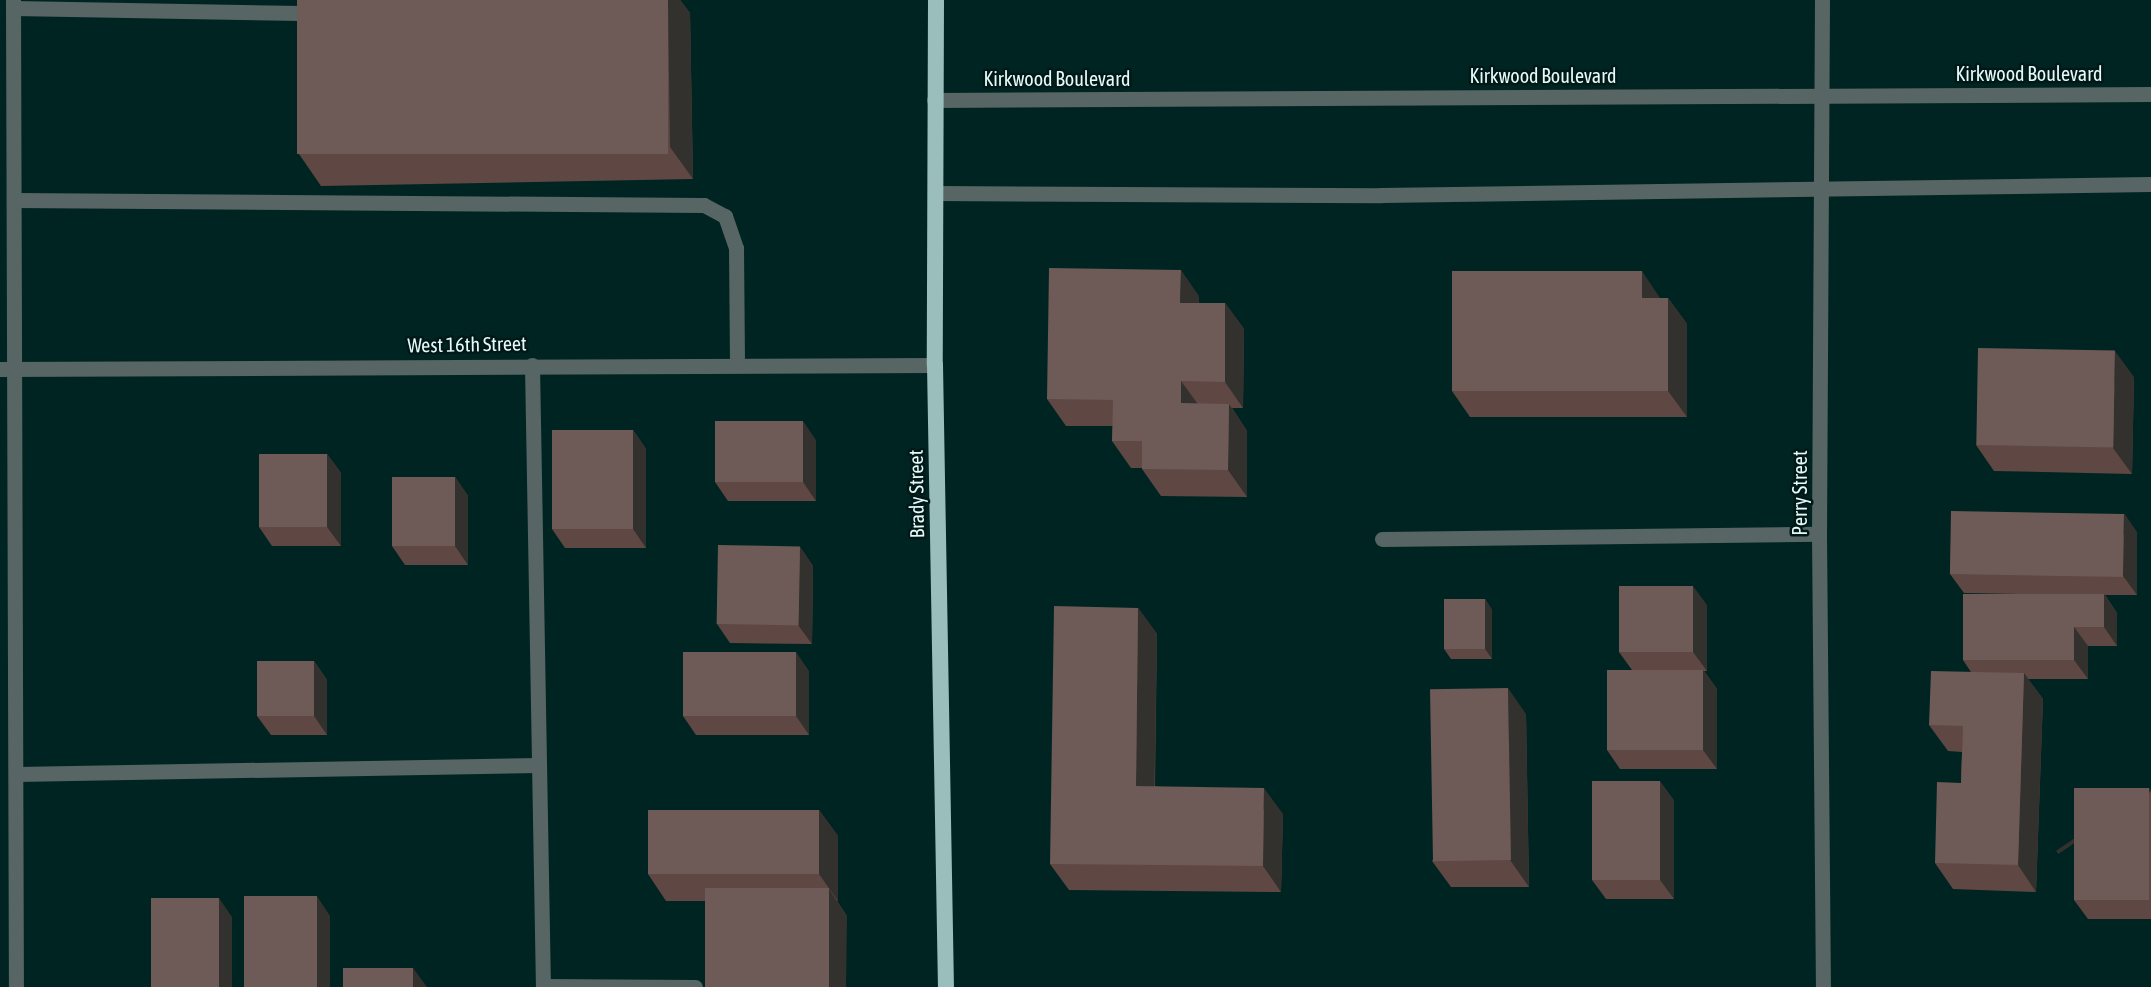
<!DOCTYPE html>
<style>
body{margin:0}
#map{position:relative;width:2151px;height:987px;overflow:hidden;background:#002422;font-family:"Asap Condensed",sans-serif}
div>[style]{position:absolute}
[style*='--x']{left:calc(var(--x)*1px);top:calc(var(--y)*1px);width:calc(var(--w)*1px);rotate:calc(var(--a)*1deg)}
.service>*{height:15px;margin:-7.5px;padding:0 7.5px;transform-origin:7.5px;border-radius:7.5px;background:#576664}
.minor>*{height:15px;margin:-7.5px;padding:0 7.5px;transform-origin:7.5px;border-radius:7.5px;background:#576664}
.tertiary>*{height:15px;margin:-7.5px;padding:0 7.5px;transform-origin:7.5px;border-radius:7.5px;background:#576664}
.trunk>*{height:16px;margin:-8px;padding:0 8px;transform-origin:8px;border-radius:8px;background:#9abebc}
.wall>*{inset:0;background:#5f4743}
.shaded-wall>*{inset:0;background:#33312d;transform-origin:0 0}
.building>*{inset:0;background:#6e5a56;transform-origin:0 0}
span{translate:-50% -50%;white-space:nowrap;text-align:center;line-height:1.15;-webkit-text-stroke:5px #001918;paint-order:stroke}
.street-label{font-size:20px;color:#e6faf8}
</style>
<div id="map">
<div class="service">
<i style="--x:13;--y:8;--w:289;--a:1"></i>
<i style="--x:302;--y:13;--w:25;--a:-32"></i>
<i style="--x:14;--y:200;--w:690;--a:0.42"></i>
<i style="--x:704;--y:205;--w:24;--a:28"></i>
<i style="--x:725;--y:216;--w:34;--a:71"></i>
<i style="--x:736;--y:248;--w:117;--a:89.5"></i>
<i style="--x:532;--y:365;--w:622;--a:88.99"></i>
<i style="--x:1382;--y:539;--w:437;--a:-0.7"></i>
<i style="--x:16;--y:774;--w:523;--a:-0.99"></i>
<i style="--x:543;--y:986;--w:152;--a:0.4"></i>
</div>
<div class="minor">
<i style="--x:1822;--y:0;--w:534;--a:90.32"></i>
<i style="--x:1819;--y:534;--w:453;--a:89.5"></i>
<i style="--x:0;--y:369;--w:935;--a:-0.25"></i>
</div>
<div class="tertiary">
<i style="--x:13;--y:0;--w:987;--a:89.83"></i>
<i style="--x:934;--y:100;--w:1217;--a:-0.28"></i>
<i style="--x:935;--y:193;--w:446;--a:0.3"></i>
<i style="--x:1381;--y:195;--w:770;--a:-0.82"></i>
</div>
<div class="trunk">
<i style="--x:936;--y:0;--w:365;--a:90.2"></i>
<i style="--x:935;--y:365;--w:622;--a:88.99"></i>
</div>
<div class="wall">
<i style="clip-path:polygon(297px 0,680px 0,690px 13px,693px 179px,321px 186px,299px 154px)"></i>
<i style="clip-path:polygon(1199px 296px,1199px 303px,1225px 303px,1244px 329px,1243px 408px,1232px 408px,1247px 431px,1247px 497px,1161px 496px,1142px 469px,1142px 468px,1131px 468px,1112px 441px,1113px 426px,1066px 426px,1047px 399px)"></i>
<i style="clip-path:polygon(1660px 298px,1668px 298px,1687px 324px,1687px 417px,1470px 417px,1452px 391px)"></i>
<i style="clip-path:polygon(2134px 377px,2132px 474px,1994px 471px,1976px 445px)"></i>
<i style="clip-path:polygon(633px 430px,646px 449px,646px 548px,565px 548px,552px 529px)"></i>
<i style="clip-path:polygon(816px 440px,816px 501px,728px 501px,715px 482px)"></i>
<i style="clip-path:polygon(327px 454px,341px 473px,341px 546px,272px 546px,259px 527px)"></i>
<i style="clip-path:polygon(455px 477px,468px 496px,468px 565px,405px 565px,392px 546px)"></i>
<i style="clip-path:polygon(2137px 532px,2137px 595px,2105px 595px,2117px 613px,2117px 646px,2088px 646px,2088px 679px,2028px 679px,2043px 699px,2036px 892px,1953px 889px,1935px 863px,1961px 783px,1962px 752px,1948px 751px,1929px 725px,1971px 672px,1963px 660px,2018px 594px,1964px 593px,1950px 574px)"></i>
<i style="clip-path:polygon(800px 547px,813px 566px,812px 644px,730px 643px,717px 624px)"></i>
<i style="clip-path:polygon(1485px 599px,1492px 610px,1492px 659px,1451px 659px,1444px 649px)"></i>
<i style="clip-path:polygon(1707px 605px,1707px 671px,1704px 671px,1717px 689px,1717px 769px,1620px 769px,1607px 750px,1632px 670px,1619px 652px)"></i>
<i style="clip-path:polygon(1138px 608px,1157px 634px,1155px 786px,1283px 814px,1281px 892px,1069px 890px,1050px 864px)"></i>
<i style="clip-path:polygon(314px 661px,327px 680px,327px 735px,271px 735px,257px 716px)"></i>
<i style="clip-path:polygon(809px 671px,809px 735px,696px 735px,683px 716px)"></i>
<i style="clip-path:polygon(1526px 714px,1529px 887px,1451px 887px,1432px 861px)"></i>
<i style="clip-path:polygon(2149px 788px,2151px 791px,2151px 919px,2088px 919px,2074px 900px)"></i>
<i style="clip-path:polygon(1674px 800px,1674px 899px,1606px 899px,1592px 880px)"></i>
<i style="clip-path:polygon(819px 810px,838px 836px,838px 901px,837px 901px,847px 916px,705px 901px,666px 901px,648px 874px)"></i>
</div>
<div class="shaded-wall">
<i style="clip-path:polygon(668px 0,680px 0,690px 13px,693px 179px,670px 147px)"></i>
<i style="clip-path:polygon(1181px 270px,1199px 296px,1198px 329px,1180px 303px)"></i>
<i style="clip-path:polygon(1642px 271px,1660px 298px,1642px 298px)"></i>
<i style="clip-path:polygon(1668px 298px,1687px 324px,1687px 417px,1668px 391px)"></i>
<i style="clip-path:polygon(1225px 303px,1244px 329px,1243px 408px,1225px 382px)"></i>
<i style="clip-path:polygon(2115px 351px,2134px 377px,2132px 474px,2113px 448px)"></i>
<i style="clip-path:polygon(1181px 381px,1200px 407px,1181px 403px)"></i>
<i style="clip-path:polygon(1229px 404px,1247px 431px,1247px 497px,1228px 470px)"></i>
<i style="clip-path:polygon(803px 421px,816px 440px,816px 501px,803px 482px)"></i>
<i style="clip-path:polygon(633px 430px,646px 449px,646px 548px,633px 529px)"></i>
<i style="clip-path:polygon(327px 454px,341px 473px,341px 546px,327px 527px)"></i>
<i style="clip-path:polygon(455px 477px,468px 496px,468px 565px,455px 546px)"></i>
<i style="clip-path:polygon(2124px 513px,2137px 532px,2137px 595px,2123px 576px)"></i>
<i style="clip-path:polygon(800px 547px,813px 566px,812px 644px,798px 625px)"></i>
<i style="clip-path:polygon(1693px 586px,1707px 605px,1707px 671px,1693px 652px)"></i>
<i style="clip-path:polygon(2104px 594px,2117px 613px,2117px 646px,2104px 627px)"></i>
<i style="clip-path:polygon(1485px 599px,1492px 610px,1492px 659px,1485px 649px)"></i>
<i style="clip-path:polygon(1138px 608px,1157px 634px,1154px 812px,1136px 786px)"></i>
<i style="clip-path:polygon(2074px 627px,2088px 646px,2088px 679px,2074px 660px)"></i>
<i style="clip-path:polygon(796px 652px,809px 671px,809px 735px,796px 716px)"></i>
<i style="clip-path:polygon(314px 661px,327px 680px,327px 735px,314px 716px)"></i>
<i style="clip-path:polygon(1703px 670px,1717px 689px,1717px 769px,1703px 750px)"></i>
<i style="clip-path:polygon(2024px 673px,2043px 699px,2036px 892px,2018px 865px)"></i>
<i style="clip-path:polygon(1508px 688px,1526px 714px,1529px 887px,1510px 860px)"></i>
<i style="clip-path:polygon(1660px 781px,1674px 800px,1674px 899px,1660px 880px)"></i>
<i style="clip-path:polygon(1264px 788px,1283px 814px,1281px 892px,1263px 866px)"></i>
<i style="left:2149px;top:788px;width:4px;height:112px;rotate:56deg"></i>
<i style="clip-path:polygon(819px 810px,838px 836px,838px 901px,819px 874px)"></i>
<i style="clip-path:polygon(829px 889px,847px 916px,846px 987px,827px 987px)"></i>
<i style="clip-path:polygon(317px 896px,330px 916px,330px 987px,317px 987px)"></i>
<i style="clip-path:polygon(219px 898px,232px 917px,232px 987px,219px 987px)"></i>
<i style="clip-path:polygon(413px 968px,427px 987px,413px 987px)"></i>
</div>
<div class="building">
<i style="left:297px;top:0;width:371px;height:154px"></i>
<i style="clip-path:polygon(1049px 268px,1181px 270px,1180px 303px,1225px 303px,1225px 382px,1181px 381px,1181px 403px,1229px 404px,1228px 470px,1142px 469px,1142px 441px,1112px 441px,1113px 400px,1047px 399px)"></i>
<i style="clip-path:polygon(1452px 271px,1642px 271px,1642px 298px,1668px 298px,1668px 391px,1452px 391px)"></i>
<i style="left:1978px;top:348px;width:137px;height:97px;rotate:1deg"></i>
<i style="left:715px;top:421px;width:88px;height:61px"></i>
<i style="left:552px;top:430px;width:81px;height:99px"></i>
<i style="left:259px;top:454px;width:68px;height:73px"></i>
<i style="left:392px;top:477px;width:63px;height:69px"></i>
<i style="left:1951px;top:511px;width:173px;height:63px;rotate:1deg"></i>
<i style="left:718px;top:545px;width:82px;height:79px;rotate:1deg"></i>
<i style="left:1619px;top:586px;width:74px;height:66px"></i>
<i style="clip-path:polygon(1963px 594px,2104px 594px,2104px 627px,2074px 627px,2074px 660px,1963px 660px)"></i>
<i style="left:1444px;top:599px;width:41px;height:50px"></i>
<i style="clip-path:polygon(1054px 606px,1138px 608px,1136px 786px,1264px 788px,1263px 866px,1050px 864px)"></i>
<i style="left:683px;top:652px;width:113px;height:64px"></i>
<i style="left:257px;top:661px;width:57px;height:55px"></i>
<i style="left:1607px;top:670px;width:96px;height:80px"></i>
<i style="clip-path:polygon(1931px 671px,2024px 673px,2018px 865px,1935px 863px,1937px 782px,1961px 783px,1963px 726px,1929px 725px)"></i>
<i style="left:1508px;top:688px;width:172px;height:78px;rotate:89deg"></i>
<i style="left:1592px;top:781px;width:68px;height:99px"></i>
<i style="left:2074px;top:788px;width:75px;height:112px"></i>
<i style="left:648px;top:810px;width:171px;height:64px"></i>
<i style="left:705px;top:888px;width:124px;height:99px"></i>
<i style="left:244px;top:896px;width:73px;height:91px"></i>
<i style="left:151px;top:898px;width:68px;height:89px"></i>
<i style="left:343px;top:968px;width:70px;height:19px"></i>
</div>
<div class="street-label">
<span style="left:2029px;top:73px">Kirkwood Boulevard</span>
<span style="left:1543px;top:75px">Kirkwood Boulevard</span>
<span style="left:1057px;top:78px">Kirkwood Boulevard</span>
<span style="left:467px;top:344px;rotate:-1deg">West 16th Street</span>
<span style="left:1799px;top:493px;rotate:-90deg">Perry Street</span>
<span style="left:916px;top:494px;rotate:-91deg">Brady Street</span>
</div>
</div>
